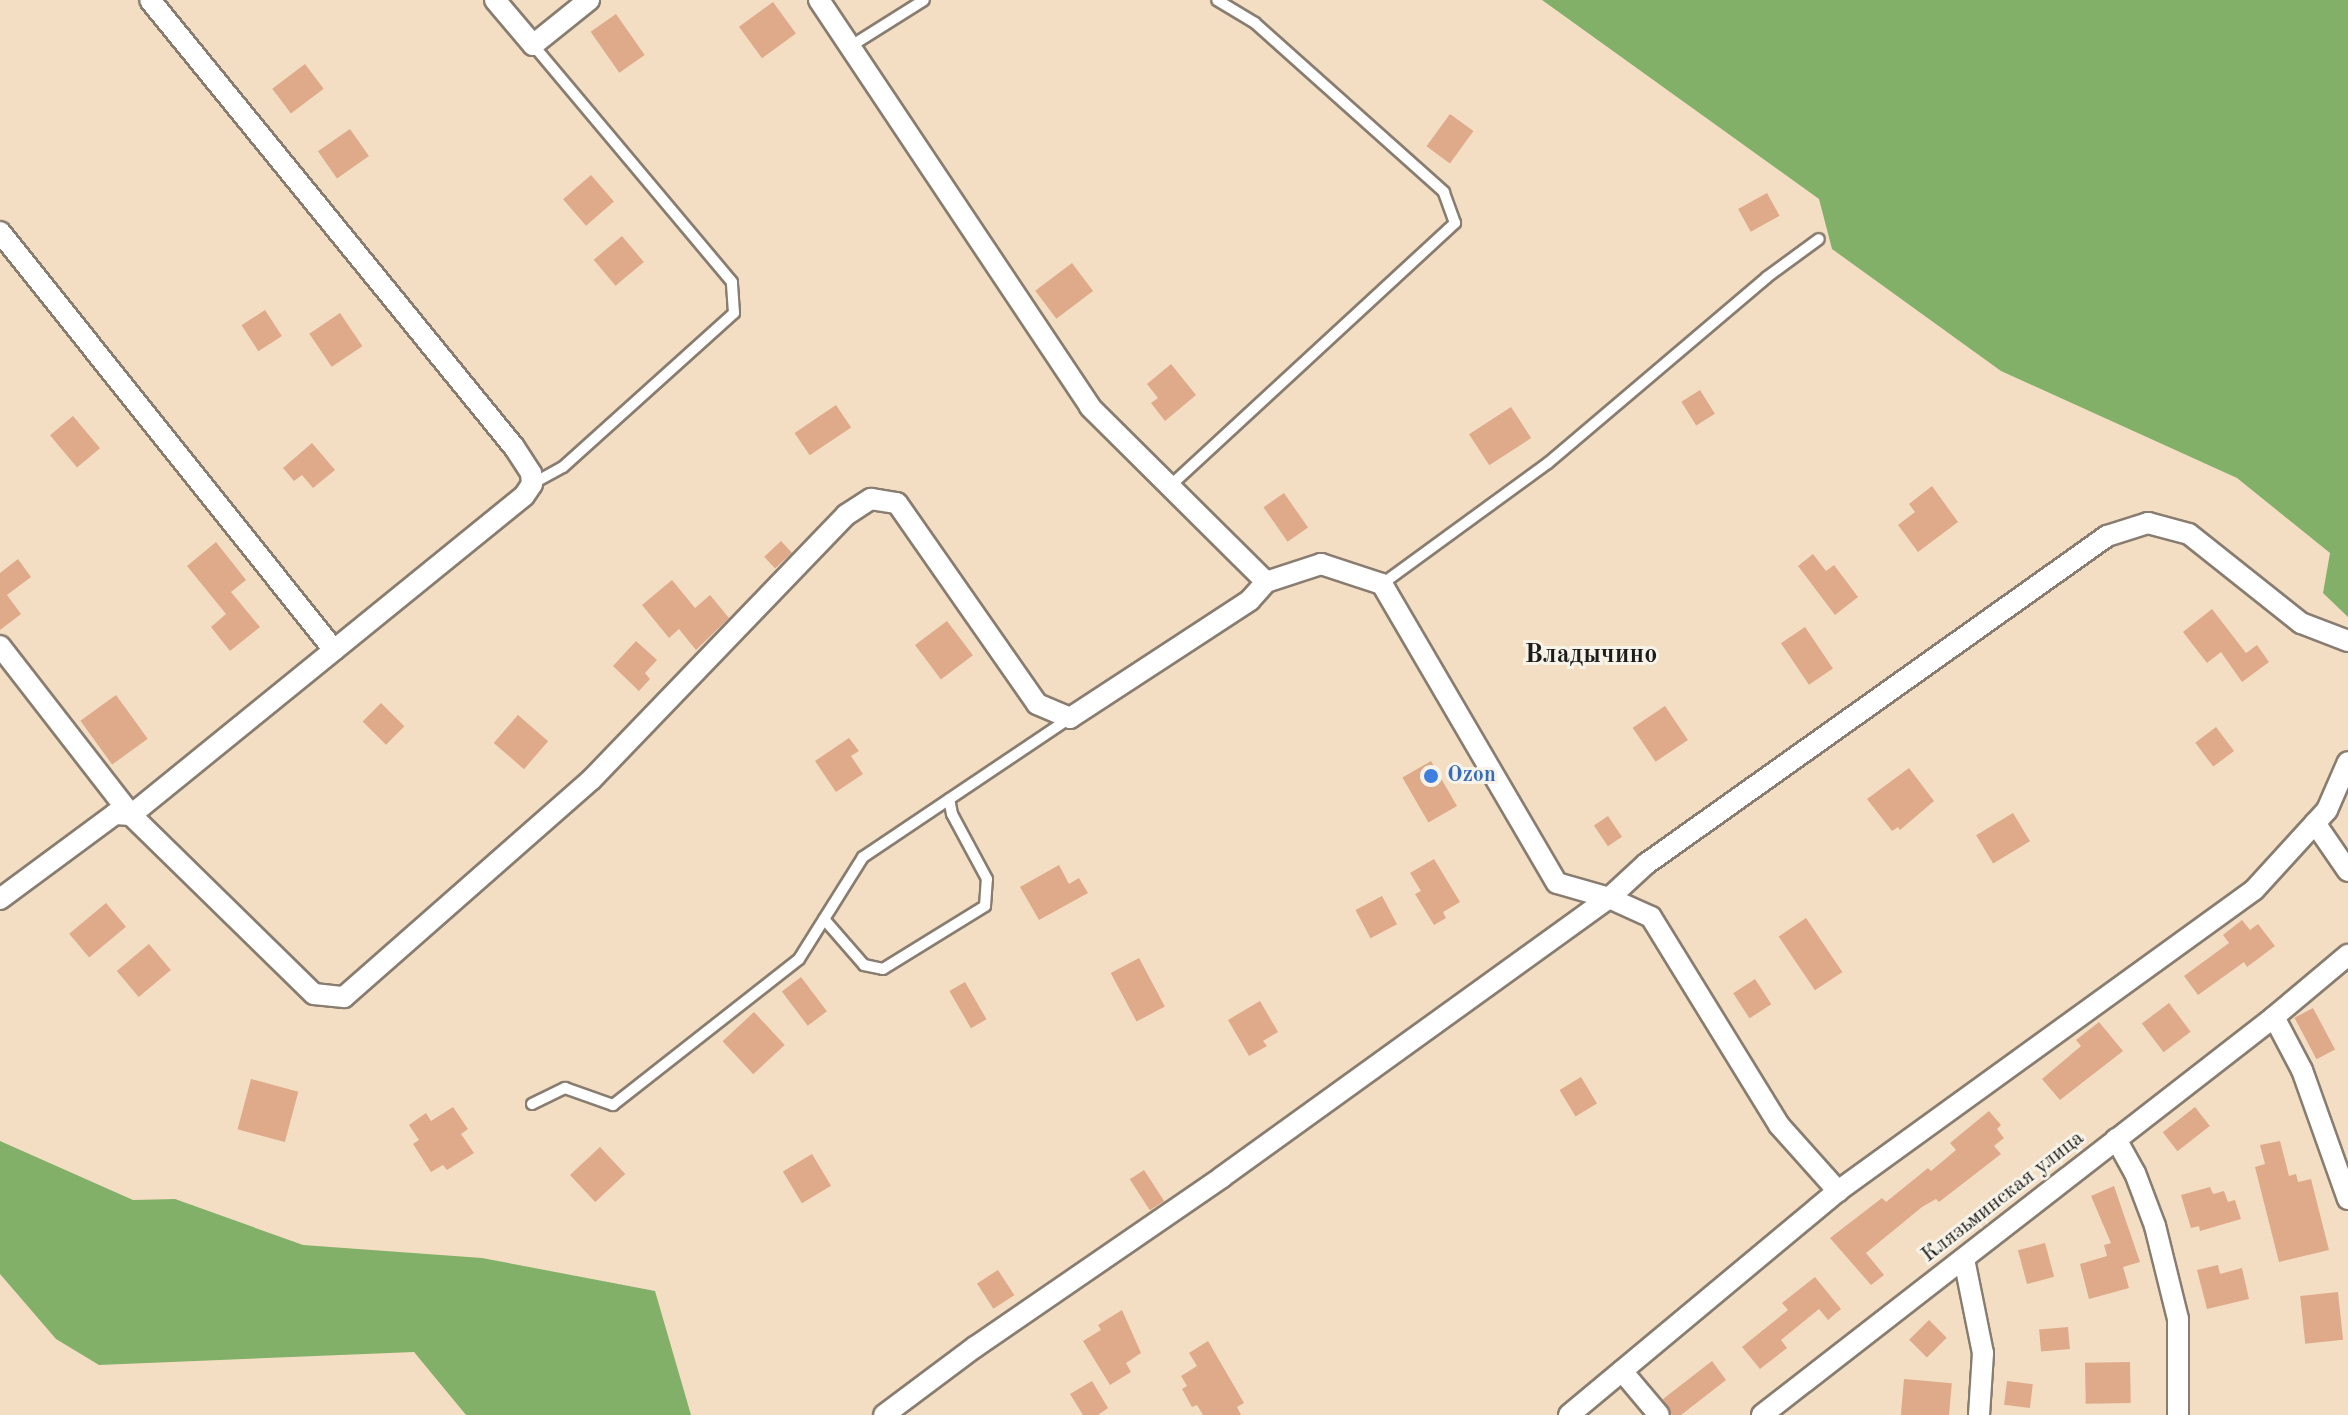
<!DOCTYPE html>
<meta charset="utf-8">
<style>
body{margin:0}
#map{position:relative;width:2348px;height:1415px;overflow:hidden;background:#f4dec3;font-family:"Old Standard TT",serif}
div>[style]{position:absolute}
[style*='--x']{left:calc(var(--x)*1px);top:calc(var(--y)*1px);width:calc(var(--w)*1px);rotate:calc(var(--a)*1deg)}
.forest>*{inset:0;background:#82b069}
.building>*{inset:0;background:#deaa89;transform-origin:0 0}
.roads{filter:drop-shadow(2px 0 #887d70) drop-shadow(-2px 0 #887d70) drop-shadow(0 2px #887d70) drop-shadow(0 -2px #887d70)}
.lane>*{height:10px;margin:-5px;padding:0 5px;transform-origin:5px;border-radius:5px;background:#fff}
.street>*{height:20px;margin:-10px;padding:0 10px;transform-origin:10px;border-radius:10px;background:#fff}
.dots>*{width:22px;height:22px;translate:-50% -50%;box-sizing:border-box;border:4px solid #f7f3e8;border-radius:50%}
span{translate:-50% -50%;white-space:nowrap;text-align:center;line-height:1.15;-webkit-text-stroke:6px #f7f3e8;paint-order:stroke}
.shop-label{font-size:22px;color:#366cbe;font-weight:700}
.left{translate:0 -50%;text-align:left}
.street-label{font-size:22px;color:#1c1c1c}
.quarter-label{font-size:26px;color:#1c1c1c;font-weight:700}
</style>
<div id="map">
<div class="forest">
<i style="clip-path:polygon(1542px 0,2348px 0,2348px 617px,2323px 593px,2330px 553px,2237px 478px,2001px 371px,1832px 249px,1819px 199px)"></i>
<i style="clip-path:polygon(0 1141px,133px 1200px,175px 1199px,303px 1245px,482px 1258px,655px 1291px,691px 1415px,466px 1415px,414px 1352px,99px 1365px,56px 1339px,0 1274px)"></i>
</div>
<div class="building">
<i style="left:773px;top:2px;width:39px;height:42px;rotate:54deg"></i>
<i style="left:616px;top:14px;width:50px;height:31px;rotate:55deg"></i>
<i style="left:305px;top:64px;width:31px;height:41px;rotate:53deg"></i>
<i style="left:1450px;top:114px;width:29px;height:40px;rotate:36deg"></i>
<i style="left:350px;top:129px;width:33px;height:39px;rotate:55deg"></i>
<i style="left:591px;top:175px;width:35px;height:37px;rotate:49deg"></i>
<i style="left:1767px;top:193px;width:26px;height:33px;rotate:61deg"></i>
<i style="left:622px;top:236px;width:34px;height:37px;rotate:50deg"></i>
<i style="left:1072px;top:263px;width:35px;height:46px;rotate:53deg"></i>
<i style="left:265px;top:310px;width:31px;height:28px;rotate:57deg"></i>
<i style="left:340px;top:313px;width:40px;height:37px;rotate:56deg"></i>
<i style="clip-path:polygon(1171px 364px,1196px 395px,1165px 421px,1151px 403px,1158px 398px,1147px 384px)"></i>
<i style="left:1700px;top:390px;width:28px;height:22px;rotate:58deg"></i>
<i style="left:836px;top:405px;width:27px;height:50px;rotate:56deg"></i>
<i style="left:1511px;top:407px;width:37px;height:50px;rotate:57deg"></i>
<i style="left:73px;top:416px;width:42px;height:30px;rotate:50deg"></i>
<i style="clip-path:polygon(312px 443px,335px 470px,313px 488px,302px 475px,294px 481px,283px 468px)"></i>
<i style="clip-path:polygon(1932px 486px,1958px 522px,1918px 552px,1898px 525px,1915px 512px,1909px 504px)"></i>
<i style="left:1284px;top:493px;width:42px;height:25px;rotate:55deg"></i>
<i style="left:781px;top:541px;width:16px;height:23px;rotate:47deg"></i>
<i style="clip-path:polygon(216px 542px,246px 580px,231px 592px,260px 627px,230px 651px,211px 627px,226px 614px,187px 566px)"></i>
<i style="clip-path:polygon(1813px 554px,1826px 571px,1834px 565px,1858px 597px,1835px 615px,1798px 566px)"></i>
<i style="clip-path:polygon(18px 559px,31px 577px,7px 595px,21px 614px,0 630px,0 573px)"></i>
<i style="clip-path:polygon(672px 580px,695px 608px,710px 595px,729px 618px,696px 650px,679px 629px,669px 638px,642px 605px)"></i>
<i style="clip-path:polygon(2212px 609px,2246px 653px,2257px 645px,2269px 662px,2242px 682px,2221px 652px,2207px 663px,2183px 632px)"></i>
<i style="left:947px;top:621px;width:43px;height:40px;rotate:53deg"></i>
<i style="left:1805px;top:627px;width:50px;height:29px;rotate:56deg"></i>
<i style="clip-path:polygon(636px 641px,657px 660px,645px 673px,650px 679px,639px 691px,613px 666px)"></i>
<i style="left:116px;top:695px;width:54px;height:44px;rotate:54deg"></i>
<i style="left:381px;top:703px;width:33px;height:26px;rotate:45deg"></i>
<i style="left:1665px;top:706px;width:41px;height:39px;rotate:56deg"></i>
<i style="left:518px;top:715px;width:40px;height:37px;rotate:41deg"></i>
<i style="left:2216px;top:727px;width:30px;height:26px;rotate:53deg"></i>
<i style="clip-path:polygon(849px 738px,859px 751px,851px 756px,863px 774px,836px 792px,815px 761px)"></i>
<i style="left:1431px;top:761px;width:52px;height:33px;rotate:60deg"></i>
<i style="clip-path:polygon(1909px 768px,1934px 801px,1900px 830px,1898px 827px,1892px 831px,1867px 799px)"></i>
<i style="left:2013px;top:813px;width:33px;height:43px;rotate:59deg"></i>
<i style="left:1608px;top:816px;width:25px;height:17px;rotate:56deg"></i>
<i style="clip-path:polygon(1434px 859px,1460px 902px,1443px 912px,1446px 918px,1434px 925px,1415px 894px,1421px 891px,1410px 873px)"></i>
<i style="clip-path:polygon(1059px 865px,1069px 884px,1079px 878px,1088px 893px,1039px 920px,1020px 887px)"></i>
<i style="left:1382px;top:896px;width:32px;height:30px;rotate:62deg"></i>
<i style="left:106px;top:903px;width:31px;height:48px;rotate:50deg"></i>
<i style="left:1806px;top:918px;width:65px;height:33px;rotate:56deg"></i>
<i style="clip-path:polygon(2242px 920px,2250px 930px,2258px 924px,2275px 946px,2247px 967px,2244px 962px,2198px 995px,2184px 976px,2229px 943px,2223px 935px)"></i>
<i style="left:149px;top:944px;width:34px;height:42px;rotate:50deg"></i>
<i style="left:1139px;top:958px;width:55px;height:32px;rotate:62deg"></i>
<i style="left:801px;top:977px;width:43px;height:24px;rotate:53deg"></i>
<i style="left:1755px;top:979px;width:30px;height:26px;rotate:57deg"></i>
<i style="left:965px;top:982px;width:43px;height:18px;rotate:60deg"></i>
<i style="clip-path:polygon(1260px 1001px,1278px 1032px,1263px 1041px,1267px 1046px,1249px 1056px,1228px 1020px)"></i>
<i style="left:2169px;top:1003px;width:36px;height:34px;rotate:53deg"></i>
<i style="left:2313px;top:1008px;width:47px;height:21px;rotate:62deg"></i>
<i style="left:754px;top:1012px;width:45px;height:43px;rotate:47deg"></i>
<i style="clip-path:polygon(2099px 1022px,2123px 1051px,2060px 1100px,2042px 1079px,2081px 1046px,2076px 1040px)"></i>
<i style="left:1581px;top:1077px;width:31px;height:25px;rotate:59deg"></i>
<i style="left:251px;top:1079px;width:49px;height:52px;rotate:15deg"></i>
<i style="clip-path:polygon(453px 1107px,468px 1129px,461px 1134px,474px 1153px,447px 1170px,443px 1165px,431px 1172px,413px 1144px,419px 1140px,409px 1125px,426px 1113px,431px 1121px)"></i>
<i style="left:2195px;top:1107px;width:24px;height:41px;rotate:52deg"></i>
<i style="clip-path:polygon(1989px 1111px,2001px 1125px,1997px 1129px,2004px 1138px,1994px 1146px,2001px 1154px,1939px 1202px,1936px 1199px,1922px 1207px,1866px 1253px,1884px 1275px,1871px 1285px,1830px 1238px,1882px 1198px,1886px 1202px,1928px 1168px,1931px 1171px,1956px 1150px,1950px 1143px)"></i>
<i style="clip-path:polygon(2280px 1141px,2289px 1176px,2296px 1174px,2298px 1182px,2311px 1179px,2329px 1250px,2279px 1262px,2255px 1167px,2265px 1164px,2260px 1145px)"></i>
<i style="left:600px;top:1147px;width:37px;height:41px;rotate:47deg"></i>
<i style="left:812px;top:1154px;width:37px;height:34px;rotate:59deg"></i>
<i style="left:1144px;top:1170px;width:37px;height:17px;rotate:57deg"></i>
<i style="clip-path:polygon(2114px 1186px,2140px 1262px,2123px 1267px,2129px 1288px,2089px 1299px,2080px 1264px,2107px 1256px,2104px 1245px,2111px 1243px,2091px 1196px)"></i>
<i style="clip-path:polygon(2210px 1187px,2213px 1194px,2224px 1191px,2228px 1202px,2235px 1200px,2241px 1219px,2200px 1231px,2199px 1226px,2191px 1228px,2181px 1195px)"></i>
<i style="left:2045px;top:1243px;width:35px;height:28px;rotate:75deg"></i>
<i style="clip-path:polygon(2218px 1265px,2220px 1274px,2242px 1268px,2249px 1299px,2207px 1309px,2197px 1270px)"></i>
<i style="left:998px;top:1270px;width:30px;height:25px;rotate:57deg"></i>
<i style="clip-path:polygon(1815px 1277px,1841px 1309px,1828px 1320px,1819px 1309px,1781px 1340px,1787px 1348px,1760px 1369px,1742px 1347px,1788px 1310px,1782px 1303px)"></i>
<i style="left:2338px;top:1292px;width:48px;height:38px;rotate:84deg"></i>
<i style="clip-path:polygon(1122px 1310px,1141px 1353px,1126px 1363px,1131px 1372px,1110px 1385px,1083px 1341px,1101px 1330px,1098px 1325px)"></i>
<i style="left:1929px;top:1320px;width:25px;height:28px;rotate:45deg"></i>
<i style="left:2068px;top:1327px;width:22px;height:29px;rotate:85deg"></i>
<i style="clip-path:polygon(1208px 1341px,1244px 1403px,1237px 1407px,1241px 1415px,1203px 1415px,1197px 1405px,1192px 1407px,1182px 1389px,1187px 1386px,1181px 1376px,1197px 1366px,1189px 1353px)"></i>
<i style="clip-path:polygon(1712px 1361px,1726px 1380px,1681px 1415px,1672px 1415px,1663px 1399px)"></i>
<i style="left:2130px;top:1362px;width:41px;height:45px;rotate:89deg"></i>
<i style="left:1904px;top:1379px;width:48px;height:36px;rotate:5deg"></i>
<i style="clip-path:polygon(1092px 1381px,1108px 1408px,1098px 1415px,1083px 1415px,1070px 1394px)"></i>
<i style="left:2007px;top:1381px;width:26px;height:24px;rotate:7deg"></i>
</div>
<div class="roads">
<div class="lane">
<i style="--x:851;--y:46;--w:86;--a:-32.2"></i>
<i style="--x:532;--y:484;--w:35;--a:-29"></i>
<i style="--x:563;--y:467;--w:230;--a:-42"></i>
<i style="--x:734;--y:313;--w:31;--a:-94"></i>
<i style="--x:732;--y:282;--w:309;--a:-130"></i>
<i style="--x:1170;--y:486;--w:388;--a:-42.7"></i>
<i style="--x:1455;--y:223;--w:33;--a:-110"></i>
<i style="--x:1444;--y:192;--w:254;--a:-138.2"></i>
<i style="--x:1255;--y:23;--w:44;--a:-148.8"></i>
<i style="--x:1382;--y:584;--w:205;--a:-36.1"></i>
<i style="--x:1548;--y:463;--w:287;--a:-40.3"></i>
<i style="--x:1767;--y:277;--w:64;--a:-36.2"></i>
<i style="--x:824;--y:919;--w:61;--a:49"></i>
<i style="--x:864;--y:965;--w:19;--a:12"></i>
<i style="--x:883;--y:969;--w:120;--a:-31.7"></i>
<i style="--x:985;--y:906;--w:27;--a:-86"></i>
<i style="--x:987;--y:879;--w:74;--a:-118.3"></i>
<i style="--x:952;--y:814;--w:15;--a:-101"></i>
<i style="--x:532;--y:1104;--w:37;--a:-26"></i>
<i style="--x:565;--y:1088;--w:51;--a:19.5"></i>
<i style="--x:613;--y:1105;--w:236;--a:-38.1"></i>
<i style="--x:799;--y:959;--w:120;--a:-57.9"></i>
<i style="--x:863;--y:857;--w:249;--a:-33.9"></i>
</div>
<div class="street">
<i style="--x:495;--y:0;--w:59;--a:49.8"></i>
<i style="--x:533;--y:45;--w:72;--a:-38.8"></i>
<i style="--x:819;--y:0;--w:489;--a:56.3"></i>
<i style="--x:1090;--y:407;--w:248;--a:44.8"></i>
<i style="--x:1266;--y:582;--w:58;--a:-18.1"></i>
<i style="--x:1321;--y:564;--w:64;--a:18.2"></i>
<i style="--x:1382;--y:584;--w:346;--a:59.7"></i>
<i style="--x:1557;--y:883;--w:54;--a:16.1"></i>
<i style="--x:1609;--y:898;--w:46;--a:24.3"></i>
<i style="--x:1651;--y:917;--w:244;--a:58.4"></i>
<i style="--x:1779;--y:1125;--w:89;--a:48.2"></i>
<i style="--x:1838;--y:1191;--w:513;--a:-35.89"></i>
<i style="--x:2254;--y:890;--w:108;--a:-47.6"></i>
<i style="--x:2327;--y:810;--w:52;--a:-66.4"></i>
<i style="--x:0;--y:232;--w:535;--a:51.37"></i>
<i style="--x:0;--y:646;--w:214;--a:52.2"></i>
<i style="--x:131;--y:815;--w:256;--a:44.4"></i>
<i style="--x:314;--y:994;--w:30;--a:6"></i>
<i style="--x:344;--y:997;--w:329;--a:-41.3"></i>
<i style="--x:591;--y:780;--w:368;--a:-46.1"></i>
<i style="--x:846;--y:515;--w:30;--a:-33"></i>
<i style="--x:871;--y:499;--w:26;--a:9"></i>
<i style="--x:897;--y:503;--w:245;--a:55.1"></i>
<i style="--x:1037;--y:704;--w:36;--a:23"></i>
<i style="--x:1070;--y:718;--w:215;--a:-33.2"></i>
<i style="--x:1250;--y:600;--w:24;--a:-48"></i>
<i style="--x:2315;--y:823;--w:58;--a:55.5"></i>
<i style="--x:0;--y:899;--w:143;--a:-36.5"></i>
<i style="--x:115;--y:814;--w:16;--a:4"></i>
<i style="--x:131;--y:815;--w:506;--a:-39.07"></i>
<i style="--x:524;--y:496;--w:14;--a:-56"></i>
<i style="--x:532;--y:484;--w:11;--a:-95"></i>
<i style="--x:531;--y:473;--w:31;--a:-123"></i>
<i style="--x:514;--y:447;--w:576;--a:-129.16"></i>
<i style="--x:2274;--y:1017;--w:60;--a:62.2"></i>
<i style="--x:2302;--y:1070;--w:137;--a:70.4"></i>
<i style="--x:2116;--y:1139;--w:39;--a:61"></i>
<i style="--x:2135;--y:1173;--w:57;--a:69.3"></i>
<i style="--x:2155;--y:1226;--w:96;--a:76.1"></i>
<i style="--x:2178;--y:1319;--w:96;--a:90"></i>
<i style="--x:1964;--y:1259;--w:96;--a:78.6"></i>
<i style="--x:1983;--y:1353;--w:62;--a:93.7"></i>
<i style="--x:1622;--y:1371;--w:57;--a:49.9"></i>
<i style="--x:884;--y:1415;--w:114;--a:-36.8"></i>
<i style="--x:975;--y:1347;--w:300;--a:-34.5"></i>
<i style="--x:1222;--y:1177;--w:477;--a:-35.8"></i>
<i style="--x:1609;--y:898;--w:50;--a:-42.6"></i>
<i style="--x:1646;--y:864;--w:566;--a:-35.43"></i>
<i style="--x:2107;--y:536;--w:43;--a:-17.6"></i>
<i style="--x:2148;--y:523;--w:42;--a:15"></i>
<i style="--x:2189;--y:534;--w:143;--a:38.5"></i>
<i style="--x:2301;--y:623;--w:50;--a:21"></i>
<i style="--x:1569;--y:1415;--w:350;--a:-39.8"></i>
<i style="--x:1762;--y:1415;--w:648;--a:-37.86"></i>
<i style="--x:2274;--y:1017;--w:97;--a:-40"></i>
</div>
</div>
<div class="dots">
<i style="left:1431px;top:776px;background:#3f7fe0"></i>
</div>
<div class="shop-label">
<span class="left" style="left:1447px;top:776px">Ozon</span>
</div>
<div class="street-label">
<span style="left:2003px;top:1197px;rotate:-38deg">Клязьминская улица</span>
</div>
<div class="quarter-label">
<span style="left:1591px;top:656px">Владычино</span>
</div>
</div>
